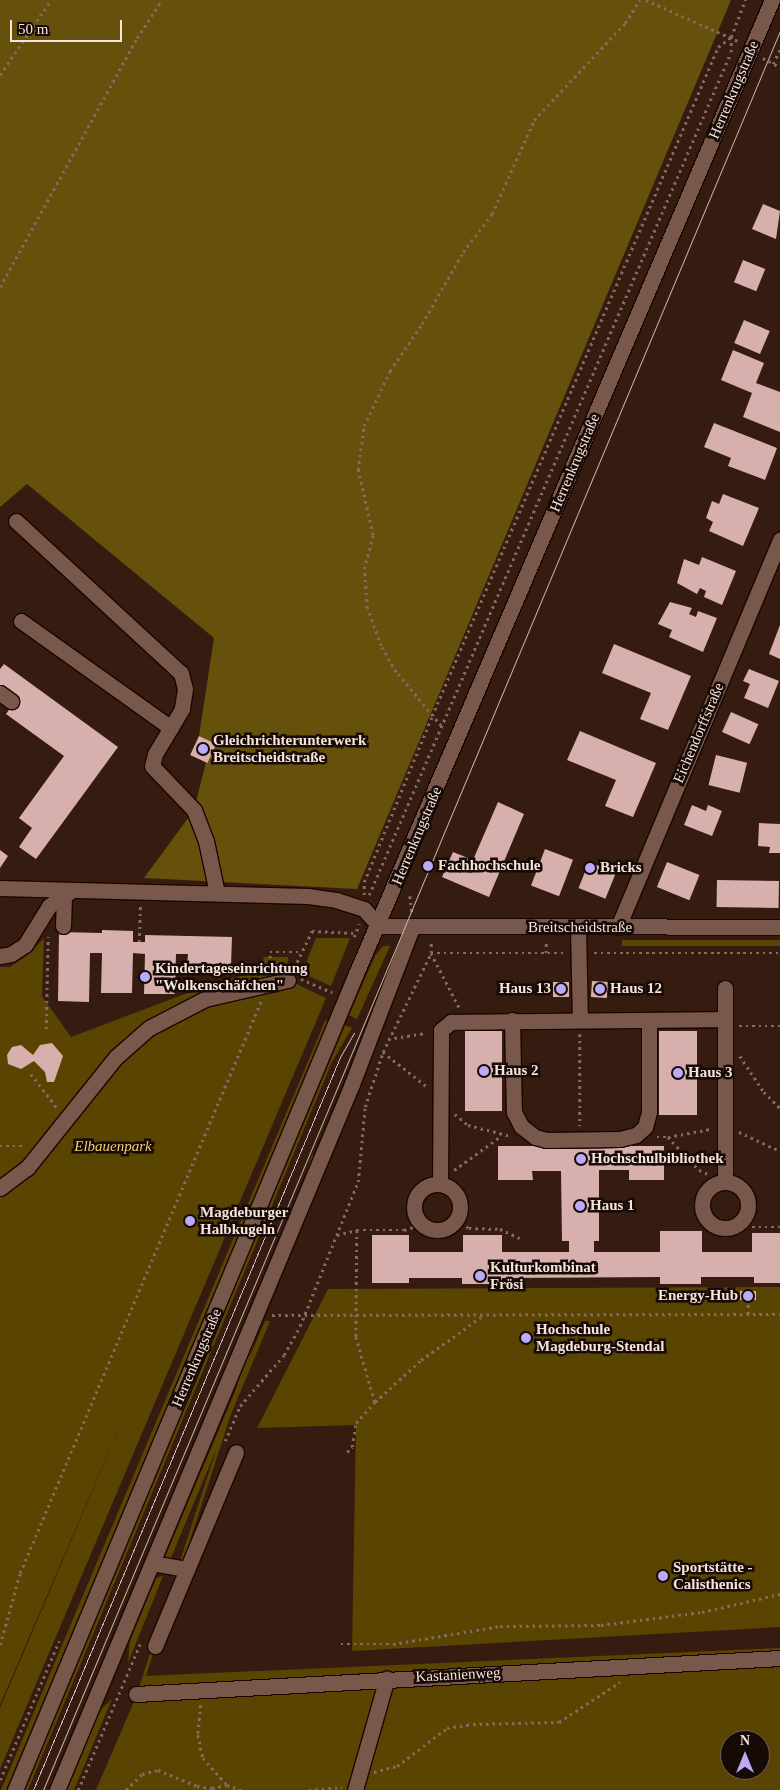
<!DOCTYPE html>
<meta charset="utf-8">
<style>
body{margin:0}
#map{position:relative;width:780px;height:1790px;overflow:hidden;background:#361c10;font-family:Georgia,serif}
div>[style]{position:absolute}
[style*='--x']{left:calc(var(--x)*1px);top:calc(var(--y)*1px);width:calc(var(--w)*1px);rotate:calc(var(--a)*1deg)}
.green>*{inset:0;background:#594501;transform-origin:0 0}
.forest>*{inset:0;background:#66510c}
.building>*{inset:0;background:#d7afad;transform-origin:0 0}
.path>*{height:2.5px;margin-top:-1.25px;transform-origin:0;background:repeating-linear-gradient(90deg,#826b61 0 2.5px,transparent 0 6.5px)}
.roads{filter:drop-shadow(1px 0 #1c0500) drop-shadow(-1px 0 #1c0500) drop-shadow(0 1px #1c0500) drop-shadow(0 -1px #1c0500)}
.minor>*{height:15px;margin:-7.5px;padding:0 7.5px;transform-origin:7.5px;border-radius:7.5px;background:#78584b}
.minor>.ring{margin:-7.5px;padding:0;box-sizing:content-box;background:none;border:15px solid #78584b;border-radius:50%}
.tram>*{height:1px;margin:-0.5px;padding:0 0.5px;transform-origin:0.5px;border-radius:0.5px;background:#cab5ac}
.dots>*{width:14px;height:14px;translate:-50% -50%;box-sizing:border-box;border:2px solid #150a05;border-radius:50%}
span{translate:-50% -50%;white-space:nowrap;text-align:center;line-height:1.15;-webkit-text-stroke:5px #150a05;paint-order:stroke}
.street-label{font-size:15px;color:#f6e3db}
.poi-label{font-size:15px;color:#f6e3db;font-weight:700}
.left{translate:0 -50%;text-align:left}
.right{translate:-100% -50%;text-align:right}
.park-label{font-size:15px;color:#efcd74;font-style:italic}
.north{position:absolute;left:720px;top:1730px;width:50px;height:50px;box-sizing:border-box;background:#150a05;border:1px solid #6f615b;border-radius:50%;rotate:0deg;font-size:14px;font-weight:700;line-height:20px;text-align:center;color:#f6e3db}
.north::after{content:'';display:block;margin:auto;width:18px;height:22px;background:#b9abf7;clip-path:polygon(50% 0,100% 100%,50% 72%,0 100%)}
.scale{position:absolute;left:10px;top:20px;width:112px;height:22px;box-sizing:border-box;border:2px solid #f6e3db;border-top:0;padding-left:6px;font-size:15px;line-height:18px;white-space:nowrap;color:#f6e3db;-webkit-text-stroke:4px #150a05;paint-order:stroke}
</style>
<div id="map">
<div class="green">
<i style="clip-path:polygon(44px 938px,42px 996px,71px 1037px,214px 983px,260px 971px,264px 957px,288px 957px,288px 980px,326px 998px,0 1769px,0 1708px,136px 1388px,0 1705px,0 967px,10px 967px,29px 954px)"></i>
<i style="clip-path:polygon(316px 938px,350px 938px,331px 986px,302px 973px)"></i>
<i style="left:780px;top:940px;width:6px;height:158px;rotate:90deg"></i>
<i style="clip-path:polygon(383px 946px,390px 946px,357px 1019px,349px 1015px,375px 956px)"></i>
<i style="clip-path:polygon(330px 1019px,6px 1790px,1px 1790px,325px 1021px)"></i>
<i style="clip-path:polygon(345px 1025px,352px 1028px,332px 1062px,28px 1790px,23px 1790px)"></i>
<i style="left:312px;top:1155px;width:3px;height:688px;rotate:18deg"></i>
<i style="clip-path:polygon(780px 1287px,780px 1627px,352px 1651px,356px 1425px,257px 1428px,328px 1289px)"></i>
<i style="clip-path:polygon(265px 1321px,270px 1321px,170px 1560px,167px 1560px,165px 1557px)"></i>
<i style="clip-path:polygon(163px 1576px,128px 1663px,130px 1641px,156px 1578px)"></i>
<i style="clip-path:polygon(evenodd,780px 1648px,780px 1790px,96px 1790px,145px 1676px,780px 1648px,730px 1740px,760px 1740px,760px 1770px,730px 1770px,730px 1740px)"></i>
<i style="clip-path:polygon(112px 1699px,74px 1790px,64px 1790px,96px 1714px)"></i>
</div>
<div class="forest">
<i style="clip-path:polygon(0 0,731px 0,357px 889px,144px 878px,194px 810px,206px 762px,216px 744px,199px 736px,214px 638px,27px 484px,0 507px)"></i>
</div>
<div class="building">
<i style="clip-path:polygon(763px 204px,780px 211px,776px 239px,752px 229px)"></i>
<i style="left:743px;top:260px;width:24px;height:24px;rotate:22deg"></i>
<i style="left:744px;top:320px;width:28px;height:25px;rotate:23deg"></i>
<i style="clip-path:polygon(733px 350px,764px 363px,756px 383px,780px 392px,780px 432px,743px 417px,752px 393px,721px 380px)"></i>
<i style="clip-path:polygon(714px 423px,777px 448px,765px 480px,728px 466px,731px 458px,704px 447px)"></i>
<i style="clip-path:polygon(723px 494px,759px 508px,743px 546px,709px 531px,713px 522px,706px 518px,712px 501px,719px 504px)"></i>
<i style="clip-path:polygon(702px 557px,736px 571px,722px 605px,704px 597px,706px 591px,700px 588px,697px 594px,677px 583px,684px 559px,699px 565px)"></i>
<i style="clip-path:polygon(670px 602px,692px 608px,689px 614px,696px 617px,698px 611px,717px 618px,703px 652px,669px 637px,672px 630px,658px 624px)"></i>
<i style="clip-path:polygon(780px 625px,780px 659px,769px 654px)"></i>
<i style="clip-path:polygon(614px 644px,691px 676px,668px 730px,640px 719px,651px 693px,602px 673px)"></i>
<i style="clip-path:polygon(4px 664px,118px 747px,36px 859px,19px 847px,32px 828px,19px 818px,64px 756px,6px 714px,16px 700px,0 688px,0 669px)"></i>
<i style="clip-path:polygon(749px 669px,779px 681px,768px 708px,744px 698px,750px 684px,743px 681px)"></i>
<i style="left:731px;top:712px;width:30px;height:22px;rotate:24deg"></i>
<i style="clip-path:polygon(580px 731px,656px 763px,633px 817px,605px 806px,616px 780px,567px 760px)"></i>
<i style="left:199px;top:736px;width:19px;height:21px;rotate:25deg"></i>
<i style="left:716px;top:755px;width:32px;height:31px;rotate:14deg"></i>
<i style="clip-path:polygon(498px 802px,524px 814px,489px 897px,442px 877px,453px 852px,473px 860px)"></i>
<i style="clip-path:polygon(692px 805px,706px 811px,708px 805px,722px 811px,712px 836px,684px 825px)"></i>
<i style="clip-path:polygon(759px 823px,780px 824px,780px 853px,769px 853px,770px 847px,758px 846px)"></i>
<i style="left:545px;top:849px;width:30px;height:39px;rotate:21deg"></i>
<i style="clip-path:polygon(0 850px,8px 856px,0 868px)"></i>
<i style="left:589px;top:862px;width:29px;height:28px;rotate:22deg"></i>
<i style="left:667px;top:862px;width:35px;height:27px;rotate:22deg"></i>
<i style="left:717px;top:880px;width:62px;height:27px;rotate:1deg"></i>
<i style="clip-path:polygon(102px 930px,133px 931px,133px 942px,145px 942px,145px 935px,232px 937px,231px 966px,187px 965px,188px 954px,176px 954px,175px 994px,144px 994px,145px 954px,133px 953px,132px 993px,101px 993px,102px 953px,90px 953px,89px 1002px,58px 1001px,59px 932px,102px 933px)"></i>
<i style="left:592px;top:981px;width:16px;height:16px;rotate:4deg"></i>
<i style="left:553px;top:982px;width:16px;height:15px"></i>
<i style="left:465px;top:1031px;width:37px;height:80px"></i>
<i style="left:659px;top:1031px;width:38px;height:84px"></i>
<i style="clip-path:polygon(52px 1043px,63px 1056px,54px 1082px,47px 1082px,45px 1072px,34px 1061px,21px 1069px,8px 1064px,7px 1055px,12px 1047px,21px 1045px,33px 1055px,40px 1045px)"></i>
<i style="clip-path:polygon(498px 1146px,664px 1146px,664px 1180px,629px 1180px,629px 1170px,599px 1170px,599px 1241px,594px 1241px,594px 1252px,660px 1252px,660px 1231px,702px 1231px,702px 1252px,752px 1252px,752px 1233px,780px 1233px,780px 1283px,754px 1283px,754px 1277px,701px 1277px,701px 1284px,660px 1284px,660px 1277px,502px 1278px,502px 1284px,462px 1284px,462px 1278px,409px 1278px,409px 1283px,372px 1283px,372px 1235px,409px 1235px,409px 1252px,463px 1252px,463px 1235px,502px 1235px,502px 1252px,569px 1252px,569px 1241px,562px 1241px,561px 1171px,532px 1171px,533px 1180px,498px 1180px)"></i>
<i style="left:740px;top:1291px;width:16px;height:9px"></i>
</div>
<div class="path">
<i style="--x:646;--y:0;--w:101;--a:24"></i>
<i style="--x:763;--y:58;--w:19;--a:28"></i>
<i style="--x:773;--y:64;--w:17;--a:-65"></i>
<i style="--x:0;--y:75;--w:91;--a:-55.8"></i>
<i style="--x:0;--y:287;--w:284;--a:-61.2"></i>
<i style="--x:137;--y:38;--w:45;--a:-56.7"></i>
<i style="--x:441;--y:726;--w:70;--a:-129.8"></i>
<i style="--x:396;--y:672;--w:30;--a:-120"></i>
<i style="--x:381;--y:646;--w:40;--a:-110.2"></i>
<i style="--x:367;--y:608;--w:39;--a:-94"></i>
<i style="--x:364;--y:569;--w:35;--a:-75"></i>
<i style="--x:373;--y:535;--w:67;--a:-103"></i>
<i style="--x:358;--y:470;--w:44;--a:-82.2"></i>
<i style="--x:364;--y:426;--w:61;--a:-64.7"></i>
<i style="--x:390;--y:371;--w:57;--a:-55.8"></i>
<i style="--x:422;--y:324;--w:83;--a:-60.3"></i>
<i style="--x:463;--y:252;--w:48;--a:-52.7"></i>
<i style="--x:492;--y:214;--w:103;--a:-65.9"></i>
<i style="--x:534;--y:120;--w:133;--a:-46.8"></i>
<i style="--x:625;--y:23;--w:27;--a:-57"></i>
<i style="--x:364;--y:895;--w:13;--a:-90"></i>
<i style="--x:364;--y:882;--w:179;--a:-67.7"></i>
<i style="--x:432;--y:716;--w:728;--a:-66.85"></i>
<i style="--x:718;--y:47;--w:16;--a:-38"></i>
<i style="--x:369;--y:895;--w:917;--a:-66.76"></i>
<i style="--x:731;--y:52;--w:15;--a:-90"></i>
<i style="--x:731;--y:37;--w:40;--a:-69"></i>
<i style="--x:410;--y:896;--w:16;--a:83"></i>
<i style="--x:354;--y:937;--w:14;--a:-69"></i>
<i style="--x:139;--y:942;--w:36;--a:-88"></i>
<i style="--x:431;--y:953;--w:133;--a:0"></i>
<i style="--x:431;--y:953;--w:61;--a:62.6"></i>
<i style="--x:546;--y:953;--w:13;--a:-90"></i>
<i style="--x:594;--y:953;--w:186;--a:0"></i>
<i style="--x:294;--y:968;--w:41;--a:-64.1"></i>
<i style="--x:312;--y:931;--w:44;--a:2.6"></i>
<i style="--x:269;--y:971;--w:19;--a:-87"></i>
<i style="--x:270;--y:952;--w:32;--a:0"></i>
<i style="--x:301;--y:979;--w:34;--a:23"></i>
<i style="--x:739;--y:1026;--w:41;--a:0"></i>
<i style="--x:46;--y:1029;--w:92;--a:-88.8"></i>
<i style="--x:580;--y:1034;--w:92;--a:90"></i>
<i style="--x:388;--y:1039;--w:38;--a:-9"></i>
<i style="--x:383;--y:1052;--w:55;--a:38.3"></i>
<i style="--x:740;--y:1056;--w:43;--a:56.3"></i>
<i style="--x:764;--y:1092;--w:23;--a:45"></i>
<i style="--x:31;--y:1074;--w:44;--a:52.4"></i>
<i style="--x:455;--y:1114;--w:17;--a:40"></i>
<i style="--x:468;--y:1125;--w:44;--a:14.3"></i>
<i style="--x:739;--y:1132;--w:45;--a:24.9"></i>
<i style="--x:657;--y:1137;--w:11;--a:0"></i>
<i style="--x:668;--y:1137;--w:45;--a:46.8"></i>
<i style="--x:699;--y:1170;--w:13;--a:23"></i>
<i style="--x:668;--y:1137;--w:43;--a:-10.8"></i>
<i style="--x:0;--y:1146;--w:26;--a:0"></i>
<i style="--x:454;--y:1170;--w:58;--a:-35.9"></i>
<i style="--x:456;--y:1219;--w:16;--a:35"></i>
<i style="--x:469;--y:1228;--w:31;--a:2"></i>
<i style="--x:500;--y:1229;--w:23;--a:25"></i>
<i style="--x:742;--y:1221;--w:12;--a:31"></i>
<i style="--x:752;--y:1227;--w:28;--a:0"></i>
<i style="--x:357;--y:1230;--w:107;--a:90.5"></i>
<i style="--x:356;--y:1337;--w:68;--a:73.7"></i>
<i style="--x:337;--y:1235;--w:21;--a:-14"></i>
<i style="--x:357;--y:1230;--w:47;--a:0"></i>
<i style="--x:404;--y:1230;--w:19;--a:-18"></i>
<i style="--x:748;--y:1314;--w:14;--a:-90"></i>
<i style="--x:272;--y:1315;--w:508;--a:-0.11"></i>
<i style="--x:225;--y:1441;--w:38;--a:-67"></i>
<i style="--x:240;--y:1406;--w:67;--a:-49.2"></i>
<i style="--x:284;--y:1355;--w:33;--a:-61"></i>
<i style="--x:300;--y:1326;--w:155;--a:-68.1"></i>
<i style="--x:358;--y:1182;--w:75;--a:-84.7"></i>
<i style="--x:365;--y:1107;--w:58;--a:-71.9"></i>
<i style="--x:383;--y:1052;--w:110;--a:-64.1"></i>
<i style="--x:431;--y:953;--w:12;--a:-90"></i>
<i style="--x:347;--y:1452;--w:7;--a:-45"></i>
<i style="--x:352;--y:1447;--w:24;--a:-81"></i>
<i style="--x:356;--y:1423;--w:28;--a:-48"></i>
<i style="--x:375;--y:1402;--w:62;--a:-42.4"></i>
<i style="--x:421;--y:1360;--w:74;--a:-35.6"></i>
<i style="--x:341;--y:1644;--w:52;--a:0"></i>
<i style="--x:393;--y:1644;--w:109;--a:-9.5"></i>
<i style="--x:500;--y:1626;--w:101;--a:-0.6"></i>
<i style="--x:601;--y:1625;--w:102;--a:-7.3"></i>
<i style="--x:702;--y:1612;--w:80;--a:-13"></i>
<i style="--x:0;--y:1645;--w:75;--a:-74.5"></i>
<i style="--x:20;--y:1573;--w:621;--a:-67.15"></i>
<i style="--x:201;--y:1705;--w:30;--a:96"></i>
<i style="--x:198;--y:1735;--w:24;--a:78"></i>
<i style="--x:203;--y:1758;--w:36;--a:48"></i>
<i style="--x:227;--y:1785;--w:15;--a:20"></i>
<i style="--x:374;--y:1772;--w:24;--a:-15"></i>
<i style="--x:397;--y:1766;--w:63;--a:-37.2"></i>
<i style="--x:447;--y:1728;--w:26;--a:-9"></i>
<i style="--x:473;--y:1724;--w:86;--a:-1.3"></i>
<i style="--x:559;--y:1722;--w:73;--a:-33.3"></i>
<i style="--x:0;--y:1780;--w:151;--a:-67"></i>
<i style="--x:78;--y:1790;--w:159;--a:-67"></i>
<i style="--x:126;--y:1790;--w:23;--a:-45"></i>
<i style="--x:142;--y:1774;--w:16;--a:-14"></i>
<i style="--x:158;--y:1770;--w:42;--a:22.3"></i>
<i style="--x:197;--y:1786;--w:15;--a:8"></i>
<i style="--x:212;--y:1788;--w:15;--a:-11"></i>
<i style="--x:309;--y:1790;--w:33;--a:-5"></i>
</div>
<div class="roads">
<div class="minor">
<i style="--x:16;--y:521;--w:224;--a:42.7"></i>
<i style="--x:181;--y:673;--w:16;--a:76"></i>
<i style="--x:185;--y:689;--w:20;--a:99"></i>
<i style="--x:182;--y:709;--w:52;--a:121"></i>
<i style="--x:155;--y:754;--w:12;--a:104"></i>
<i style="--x:152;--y:766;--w:61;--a:46.3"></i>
<i style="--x:194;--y:810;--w:33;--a:69"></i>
<i style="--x:206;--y:841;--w:53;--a:78.1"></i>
<i style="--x:21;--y:621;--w:184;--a:35.5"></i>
<i style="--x:0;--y:693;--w:14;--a:36"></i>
<i style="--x:0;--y:888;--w:308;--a:1.5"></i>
<i style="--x:308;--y:896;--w:28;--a:8"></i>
<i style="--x:336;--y:900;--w:29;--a:18"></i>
<i style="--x:364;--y:909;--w:23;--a:49"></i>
<i style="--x:63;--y:926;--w:33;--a:-88"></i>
<i style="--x:379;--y:926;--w:401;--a:0.1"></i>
<i style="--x:578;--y:927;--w:93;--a:88.8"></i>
<i style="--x:618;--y:927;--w:420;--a:-67.3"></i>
<i style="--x:0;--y:956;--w:11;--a:-10"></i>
<i style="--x:11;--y:954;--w:17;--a:-33"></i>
<i style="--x:25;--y:945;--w:46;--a:-58.4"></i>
<i style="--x:49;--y:906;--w:27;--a:-34"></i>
<i style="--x:725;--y:988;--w:193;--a:90"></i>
<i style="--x:512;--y:1020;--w:92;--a:88.8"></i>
<i style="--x:514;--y:1112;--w:16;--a:63"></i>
<i style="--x:521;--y:1126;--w:18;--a:38"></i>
<i style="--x:535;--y:1137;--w:11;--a:15"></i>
<i style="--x:546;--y:1140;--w:74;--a:-0.8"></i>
<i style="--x:620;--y:1139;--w:16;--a:-14"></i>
<i style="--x:636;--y:1135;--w:12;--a:-42"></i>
<i style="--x:645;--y:1127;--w:16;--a:-75"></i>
<i style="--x:649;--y:1112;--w:92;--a:-90"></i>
<i class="ring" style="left:702px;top:1182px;width:31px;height:31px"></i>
<i style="--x:440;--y:1184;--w:154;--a:-89.6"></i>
<i style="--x:441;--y:1030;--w:13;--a:-39"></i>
<i style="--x:451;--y:1022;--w:274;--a:-0.6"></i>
<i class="ring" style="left:414px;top:1184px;width:31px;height:31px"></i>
<i style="--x:0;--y:1188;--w:34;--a:-37"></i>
<i style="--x:27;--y:1168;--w:142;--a:-51.3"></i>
<i style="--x:116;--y:1057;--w:44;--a:-41.3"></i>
<i style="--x:149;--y:1028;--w:63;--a:-27.4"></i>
<i style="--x:205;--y:999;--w:85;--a:-12.9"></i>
<i style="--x:152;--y:1563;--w:36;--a:10"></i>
<i style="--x:155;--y:1646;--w:210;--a:-67.3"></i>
<i style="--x:136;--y:1694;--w:645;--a:-3.2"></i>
<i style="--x:15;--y:1790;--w:882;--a:-67.33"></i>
<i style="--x:355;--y:976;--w:1061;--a:-66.87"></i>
<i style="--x:57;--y:1790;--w:765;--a:-67.32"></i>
<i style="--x:352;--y:1084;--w:167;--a:-69"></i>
<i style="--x:355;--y:1790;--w:116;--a:-74.1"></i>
</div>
</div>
<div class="tram">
<i style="--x:33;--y:1790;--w:795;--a:-67.27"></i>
<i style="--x:340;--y:1057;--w:28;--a:-60"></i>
<i style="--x:43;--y:1790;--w:1907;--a:-67.27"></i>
</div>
<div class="dots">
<i style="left:203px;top:749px;background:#b9abf7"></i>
<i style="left:428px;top:866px;background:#b9abf7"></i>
<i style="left:590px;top:868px;background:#b9abf7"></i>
<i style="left:145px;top:977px;background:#b9abf7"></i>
<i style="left:561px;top:989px;background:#b9abf7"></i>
<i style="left:600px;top:989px;background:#b9abf7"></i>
<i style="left:484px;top:1071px;background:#b9abf7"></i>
<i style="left:678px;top:1073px;background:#b9abf7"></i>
<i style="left:581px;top:1159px;background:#b9abf7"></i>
<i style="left:580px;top:1206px;background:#b9abf7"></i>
<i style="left:190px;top:1221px;background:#b9abf7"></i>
<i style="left:480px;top:1276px;background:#b9abf7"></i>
<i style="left:748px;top:1296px;background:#b9abf7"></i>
<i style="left:526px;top:1338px;background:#b9abf7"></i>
<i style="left:663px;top:1576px;background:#b9abf7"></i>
</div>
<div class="street-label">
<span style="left:734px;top:90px;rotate:-67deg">Herrenkrugstraße</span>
<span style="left:575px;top:463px;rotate:-67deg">Herrenkrugstraße</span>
<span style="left:699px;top:733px;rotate:-67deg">Eichendorffstraße</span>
<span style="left:417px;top:836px;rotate:-67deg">Herrenkrugstraße</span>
<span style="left:580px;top:928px">Breitscheidstraße</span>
<span style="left:197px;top:1358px;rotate:-67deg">Herrenkrugstraße</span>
<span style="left:458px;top:1675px;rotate:-3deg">Kastanienweg</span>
</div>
<div class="poi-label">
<span class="left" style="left:213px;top:749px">Gleichrichterunterwerk<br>Breitscheidstraße</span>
<span class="left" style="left:438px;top:866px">Fachhochschule</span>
<span class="left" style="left:600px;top:868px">Bricks</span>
<span class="left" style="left:155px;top:977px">Kindertageseinrichtung<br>"Wolkenschäfchen"</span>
<span class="right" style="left:551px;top:989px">Haus 13</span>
<span class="left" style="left:610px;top:989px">Haus 12</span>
<span class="left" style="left:494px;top:1071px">Haus 2</span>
<span class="left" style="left:688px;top:1073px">Haus 3</span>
<span class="left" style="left:591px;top:1159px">Hochschulbibliothek</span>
<span class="left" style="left:590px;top:1206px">Haus 1</span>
<span class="left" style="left:200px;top:1221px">Magdeburger<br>Halbkugeln</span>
<span class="left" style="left:490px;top:1276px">Kulturkombinat<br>Frösi</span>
<span class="right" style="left:738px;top:1296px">Energy-Hub</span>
<span class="left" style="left:536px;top:1338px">Hochschule<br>Magdeburg-Stendal</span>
<span class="left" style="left:673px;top:1576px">Sportstätte -<br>Calisthenics</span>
</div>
<div class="park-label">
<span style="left:113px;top:1147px">Elbauenpark</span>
</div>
<div class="north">N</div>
<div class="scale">50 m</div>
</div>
